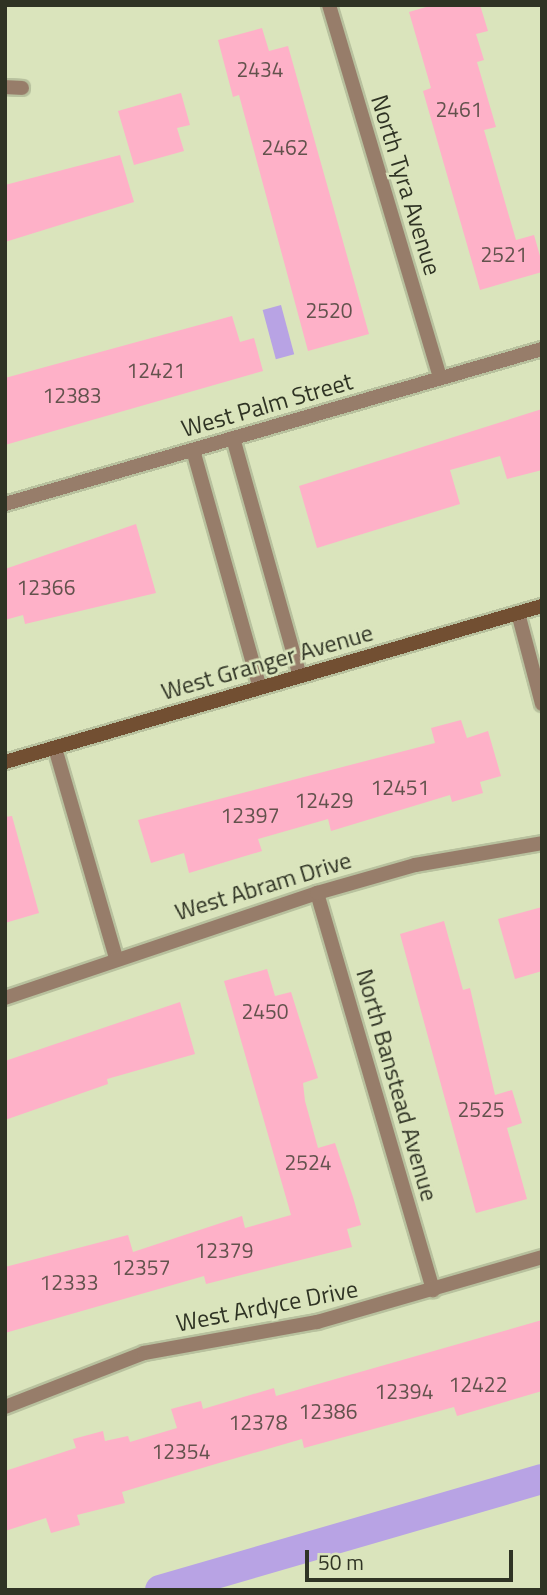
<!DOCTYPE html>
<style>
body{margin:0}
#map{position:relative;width:547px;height:1595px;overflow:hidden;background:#dae4bc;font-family:"Titillium Web",sans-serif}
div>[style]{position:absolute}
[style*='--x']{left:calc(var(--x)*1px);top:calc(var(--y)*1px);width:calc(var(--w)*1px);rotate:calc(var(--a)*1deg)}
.water>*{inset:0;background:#b8a3e4;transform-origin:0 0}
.canal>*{height:30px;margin:-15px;padding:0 15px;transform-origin:15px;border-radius:15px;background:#b8a3e4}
.building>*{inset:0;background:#feb1c8}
.roads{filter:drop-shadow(2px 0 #b8c19e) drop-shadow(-2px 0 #b8c19e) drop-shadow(0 2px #b8c19e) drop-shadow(0 -2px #b8c19e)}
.street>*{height:14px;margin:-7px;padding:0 7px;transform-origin:7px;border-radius:7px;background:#977d6a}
.secondary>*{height:14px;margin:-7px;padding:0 7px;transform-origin:7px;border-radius:7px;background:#724f32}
span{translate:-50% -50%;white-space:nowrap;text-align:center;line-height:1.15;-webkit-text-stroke:5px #dae4bc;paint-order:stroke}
.number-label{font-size:21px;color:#63524d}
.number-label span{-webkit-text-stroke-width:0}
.street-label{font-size:24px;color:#2f3324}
.frame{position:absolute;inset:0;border:7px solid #2f3324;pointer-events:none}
.scale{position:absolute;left:305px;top:1550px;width:208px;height:32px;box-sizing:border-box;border:4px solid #2f3324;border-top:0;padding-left:9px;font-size:21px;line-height:24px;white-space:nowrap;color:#2f3324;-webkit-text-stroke:5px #dae4bc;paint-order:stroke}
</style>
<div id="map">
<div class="water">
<i style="left:281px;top:305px;width:51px;height:19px;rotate:75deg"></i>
</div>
<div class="canal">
<i style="--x:160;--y:1590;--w:398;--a:-16.2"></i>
</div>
<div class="building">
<i style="clip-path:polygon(433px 5px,480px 5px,488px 31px,476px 34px,484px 60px,477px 62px,496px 127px,484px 130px,516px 240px,534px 235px,542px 263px,542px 272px,480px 290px,423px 91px,431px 88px,409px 12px)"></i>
<i style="clip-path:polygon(262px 28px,269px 51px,288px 46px,369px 334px,308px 351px,239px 95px,233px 97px,218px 40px)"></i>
<i style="clip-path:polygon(181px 93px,190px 125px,177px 128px,184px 151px,134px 165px,118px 111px)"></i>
<i style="clip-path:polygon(120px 155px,134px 202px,5px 242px,5px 185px)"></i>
<i style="clip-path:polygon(232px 316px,240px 342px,254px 338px,263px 371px,5px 445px,5px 378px)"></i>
<i style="clip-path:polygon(542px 409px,542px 470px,507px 479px,500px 456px,450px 470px,460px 504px,317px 548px,299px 486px)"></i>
<i style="clip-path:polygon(136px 524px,156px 593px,25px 624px,23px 615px,5px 620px,5px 569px)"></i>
<i style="clip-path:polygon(461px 720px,467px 738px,488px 731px,501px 776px,480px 782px,483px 793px,452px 802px,450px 795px,331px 831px,328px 819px,258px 839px,262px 851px,189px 873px,184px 853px,151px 863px,138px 820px,435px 743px,431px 728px)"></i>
<i style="clip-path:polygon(12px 816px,39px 913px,5px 923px,5px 817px)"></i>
<i style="clip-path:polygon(542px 907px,542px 971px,515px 979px,498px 919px)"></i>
<i style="clip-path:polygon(444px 921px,463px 990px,470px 988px,495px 1095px,512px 1090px,522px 1123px,507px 1128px,527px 1199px,476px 1213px,400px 934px)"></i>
<i style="clip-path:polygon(267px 969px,275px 996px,291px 992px,309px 1049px,318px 1078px,303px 1083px,305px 1101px,318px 1148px,335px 1143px,353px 1197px,361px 1225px,347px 1229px,352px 1247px,206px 1284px,204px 1276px,5px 1333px,5px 1267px,128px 1235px,133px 1252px,242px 1216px,245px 1228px,291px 1215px,224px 981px)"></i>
<i style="clip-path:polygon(180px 1002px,195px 1054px,107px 1079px,108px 1084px,5px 1120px,5px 1061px)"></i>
<i style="clip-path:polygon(542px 1320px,542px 1391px,457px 1416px,454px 1407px,304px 1448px,302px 1439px,219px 1463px,122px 1492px,125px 1503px,77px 1515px,80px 1525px,51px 1533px,46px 1518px,5px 1531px,5px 1471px,76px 1448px,73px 1439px,103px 1431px,105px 1441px,128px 1436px,130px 1442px,177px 1428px,171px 1409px,201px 1401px,203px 1409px,274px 1388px,276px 1396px)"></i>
</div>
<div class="roads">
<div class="street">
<i style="--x:329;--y:5;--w:389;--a:73.4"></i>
<i style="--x:5;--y:87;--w:17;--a:3"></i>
<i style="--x:233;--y:438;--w:247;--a:74.3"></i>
<i style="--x:193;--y:450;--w:247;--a:74.3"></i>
<i style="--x:5;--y:504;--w:559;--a:-16.1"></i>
<i style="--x:518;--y:613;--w:94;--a:75.2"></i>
<i style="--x:55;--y:748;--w:219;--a:73.8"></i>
<i style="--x:317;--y:893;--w:414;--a:73.7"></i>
<i style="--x:5;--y:998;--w:329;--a:-18.6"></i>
<i style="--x:317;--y:893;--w:102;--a:-15.9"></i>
<i style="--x:415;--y:865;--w:129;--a:-9.8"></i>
<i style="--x:5;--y:1407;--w:149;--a:-21.2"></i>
<i style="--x:144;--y:1353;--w:176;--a:-10.2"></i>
<i style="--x:317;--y:1322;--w:234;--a:-16.1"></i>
</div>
<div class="secondary">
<i style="--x:5;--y:762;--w:559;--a:-16.2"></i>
</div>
</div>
<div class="number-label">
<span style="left:260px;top:69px">2434</span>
<span style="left:459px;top:109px">2461</span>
<span style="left:285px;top:147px">2462</span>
<span style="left:504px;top:254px">2521</span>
<span style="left:329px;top:310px">2520</span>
<span style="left:156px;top:370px">12421</span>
<span style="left:72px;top:395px">12383</span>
<span style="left:46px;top:587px">12366</span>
<span style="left:400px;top:787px">12451</span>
<span style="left:324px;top:800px">12429</span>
<span style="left:250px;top:815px">12397</span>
<span style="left:265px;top:1011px">2450</span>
<span style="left:481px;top:1109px">2525</span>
<span style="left:308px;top:1162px">2524</span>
<span style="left:224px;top:1250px">12379</span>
<span style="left:141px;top:1267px">12357</span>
<span style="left:69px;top:1282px">12333</span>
<span style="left:478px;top:1384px">12422</span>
<span style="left:404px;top:1391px">12394</span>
<span style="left:328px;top:1411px">12386</span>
<span style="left:258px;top:1422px">12378</span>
<span style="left:181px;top:1451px">12354</span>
</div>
<div class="street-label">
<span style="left:406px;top:185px;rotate:73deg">North Tyra Avenue</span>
<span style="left:267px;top:405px;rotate:-16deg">West Palm Street</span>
<span style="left:267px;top:662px;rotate:-16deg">West Granger Avenue</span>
<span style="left:263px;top:886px;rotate:-17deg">West Abram Drive</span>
<span style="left:397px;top:1085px;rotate:74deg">North Banstead Avenue</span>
<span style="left:267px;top:1306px;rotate:-11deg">West Ardyce Drive</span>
</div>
<div class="frame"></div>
<div class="scale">50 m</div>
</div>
